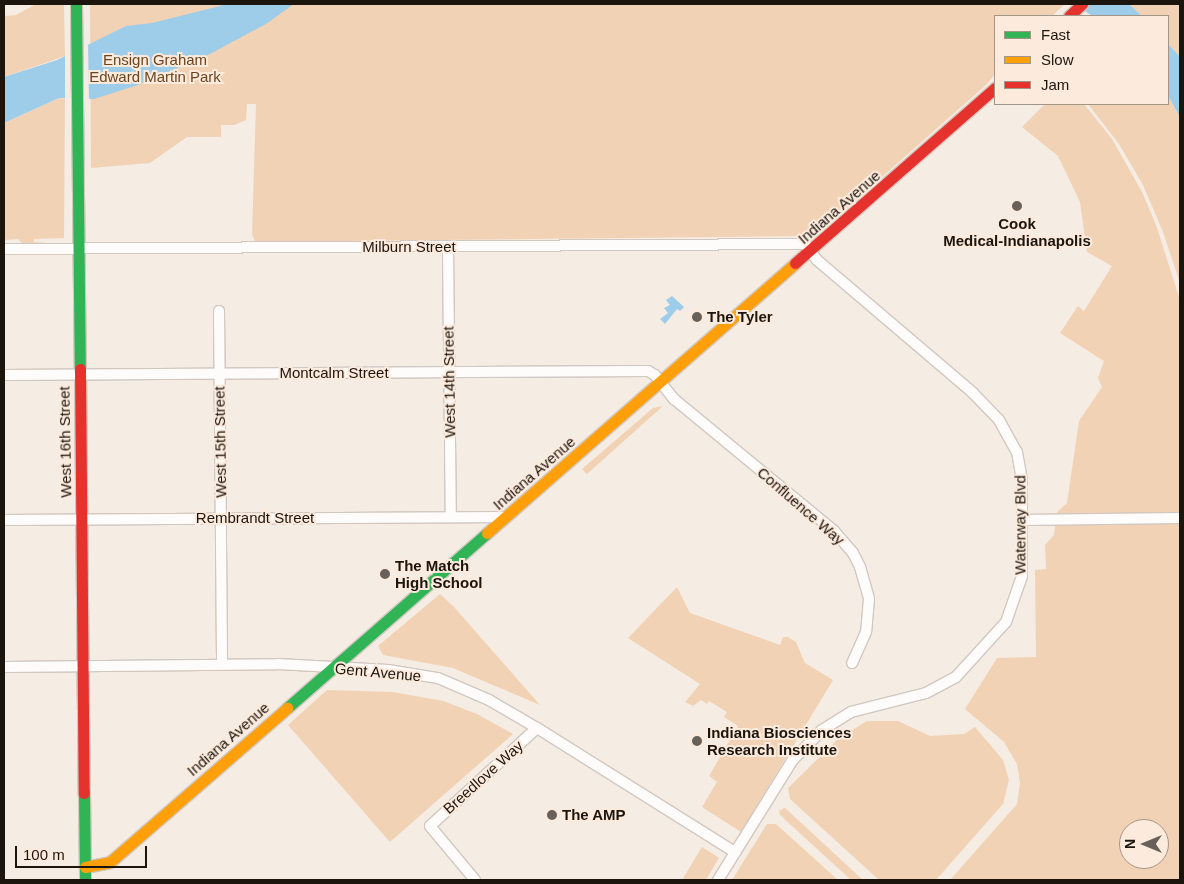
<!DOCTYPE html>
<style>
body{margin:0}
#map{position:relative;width:1184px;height:884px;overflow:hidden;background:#f5ece3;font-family:Helvetica,sans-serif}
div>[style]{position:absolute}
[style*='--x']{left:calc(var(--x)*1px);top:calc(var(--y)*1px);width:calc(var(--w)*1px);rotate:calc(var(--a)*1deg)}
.green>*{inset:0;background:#f2d2b4}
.water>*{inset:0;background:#9ecdea}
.pier>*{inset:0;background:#f5ece3}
.roads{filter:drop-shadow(1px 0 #d0c8c1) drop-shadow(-1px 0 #d0c8c1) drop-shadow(0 1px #d0c8c1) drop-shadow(0 -1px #d0c8c1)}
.street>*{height:10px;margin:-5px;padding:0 5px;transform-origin:5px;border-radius:5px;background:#fefcfb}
.fast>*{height:11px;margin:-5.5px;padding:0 5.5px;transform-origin:5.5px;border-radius:5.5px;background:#30b455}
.slow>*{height:11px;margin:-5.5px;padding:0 5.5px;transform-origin:5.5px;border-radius:5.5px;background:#ff9f0a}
.jam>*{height:11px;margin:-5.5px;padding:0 5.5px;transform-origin:5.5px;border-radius:5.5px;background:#e5322d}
.dots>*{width:14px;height:14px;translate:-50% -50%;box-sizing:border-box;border:2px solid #fcebdc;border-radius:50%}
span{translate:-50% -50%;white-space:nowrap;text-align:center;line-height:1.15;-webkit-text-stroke:4px #fcebdc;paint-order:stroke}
.park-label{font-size:15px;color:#6c451e}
.street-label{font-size:15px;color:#1c150e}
.poi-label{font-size:15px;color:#1c150e;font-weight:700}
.left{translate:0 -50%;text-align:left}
.frame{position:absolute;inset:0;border:5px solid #1c150e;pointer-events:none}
.legend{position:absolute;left:994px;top:15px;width:175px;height:90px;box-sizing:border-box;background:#fcebdc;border:1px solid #a2958a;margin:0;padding:6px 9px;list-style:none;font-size:15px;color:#1c150e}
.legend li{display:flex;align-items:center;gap:10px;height:25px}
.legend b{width:25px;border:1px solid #a2958a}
.north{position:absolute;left:1119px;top:819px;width:50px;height:50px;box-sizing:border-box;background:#fcebdc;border:1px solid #a2958a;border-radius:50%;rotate:270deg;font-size:14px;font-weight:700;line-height:20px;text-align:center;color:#1c150e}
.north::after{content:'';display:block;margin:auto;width:18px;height:22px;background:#686059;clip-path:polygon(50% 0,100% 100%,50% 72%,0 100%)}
.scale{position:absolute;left:15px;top:846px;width:132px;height:22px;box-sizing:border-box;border:2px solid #1c150e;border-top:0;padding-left:6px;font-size:15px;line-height:18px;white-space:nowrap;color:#1c150e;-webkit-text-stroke:4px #fcebdc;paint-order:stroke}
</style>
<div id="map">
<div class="green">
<i style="clip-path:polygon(36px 4px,64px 4px,65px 56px,4px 77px,4px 16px,16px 15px)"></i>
<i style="clip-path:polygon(90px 4px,1065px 4px,1052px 16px,995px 16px,995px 74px,986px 85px,815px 236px,255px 242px,252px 234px,256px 104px,247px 104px,246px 120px,234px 125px,221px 125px,221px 137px,187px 137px,150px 163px,91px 168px)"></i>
<i style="clip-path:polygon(1129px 4px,1180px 4px,1180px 57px,1168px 44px,1168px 16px,1142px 16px)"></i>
<i style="clip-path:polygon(1168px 96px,1180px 117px,1180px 283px,1163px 232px,1143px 185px,1119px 144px,1088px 104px,1168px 104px)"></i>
<i style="clip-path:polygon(59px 98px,65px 99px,64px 238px,34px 239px,34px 242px,62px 244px,24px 245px,18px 239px,4px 240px,4px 123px)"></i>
<i style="clip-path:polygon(evenodd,1045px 104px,1084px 104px,1112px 139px,1142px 192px,1156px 225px,1180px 300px,1180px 880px,950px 880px,1017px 804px,1020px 783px,1017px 764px,1004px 742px,965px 709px,997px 658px,1036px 657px,1035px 570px,1046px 569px,1045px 545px,1054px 535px,1057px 512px,1067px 503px,1079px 421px,1102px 387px,1098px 378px,1104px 361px,1060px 333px,1078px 306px,1084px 311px,1112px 266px,1087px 252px,1080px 202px,1058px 156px,1022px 127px,1045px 104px,1129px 829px,1159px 829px,1159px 859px,1129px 859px,1129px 829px)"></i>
<i style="clip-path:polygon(663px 406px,587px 474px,582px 469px,653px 408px)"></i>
<i style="clip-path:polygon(677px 587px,690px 613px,780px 645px,783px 637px,788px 637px,796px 642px,805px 663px,833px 680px,741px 832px,702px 807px,717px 782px,709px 776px,738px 726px,724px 717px,727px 712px,709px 701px,707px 704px,701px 700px,693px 706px,685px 702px,700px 684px,628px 638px)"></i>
<i style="clip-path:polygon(440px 594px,454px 607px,540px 705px,453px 668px,383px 655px,378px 646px)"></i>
<i style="clip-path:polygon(327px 690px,393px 692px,443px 701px,477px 714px,513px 734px,390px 842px,288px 725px)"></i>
<i style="clip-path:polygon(867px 721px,898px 721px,930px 736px,964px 734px,975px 727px,1003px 760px,1009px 780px,1003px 804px,936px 880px,879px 880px,790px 799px,788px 788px,839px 738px)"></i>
<i style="clip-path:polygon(784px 808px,785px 808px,863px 880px,851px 880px,780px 815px,779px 811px)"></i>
<i style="clip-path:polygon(767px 824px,776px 824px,838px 880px,732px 880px)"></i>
<i style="clip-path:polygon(702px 847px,719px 858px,706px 880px,682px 880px)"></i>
</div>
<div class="water">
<i style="clip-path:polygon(228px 4px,294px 4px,266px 24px,210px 54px,138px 85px,94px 99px,59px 98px,4px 123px,4px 77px,57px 60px,126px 26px,152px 23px)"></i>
<i style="clip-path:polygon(1075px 4px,1129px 4px,1142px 16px,1092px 16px)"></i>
<i style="clip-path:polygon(1168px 44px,1180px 57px,1180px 117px,1168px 96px)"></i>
<i style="clip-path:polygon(672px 296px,684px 307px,680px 311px,677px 309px,665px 324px,660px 319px,668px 313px,664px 308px,670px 305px,666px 300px)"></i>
</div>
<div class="pier">
<i style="clip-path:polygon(88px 42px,89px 101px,65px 101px,65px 53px)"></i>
</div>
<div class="roads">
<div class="street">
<i style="--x:448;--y:247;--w:270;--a:89.4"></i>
<i style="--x:4;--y:249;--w:801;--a:-0.36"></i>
<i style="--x:805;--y:244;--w:20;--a:53"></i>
<i style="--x:817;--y:260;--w:205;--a:40.4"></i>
<i style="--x:973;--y:393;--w:37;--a:46"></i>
<i style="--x:999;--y:420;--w:37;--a:61"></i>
<i style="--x:1017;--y:452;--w:29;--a:80"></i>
<i style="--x:1022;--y:481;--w:95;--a:90"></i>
<i style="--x:1022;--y:576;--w:49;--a:109.2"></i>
<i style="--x:1006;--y:622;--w:74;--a:132.3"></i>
<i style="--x:956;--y:677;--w:34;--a:152"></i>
<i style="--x:926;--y:693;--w:77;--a:165.8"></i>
<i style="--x:851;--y:712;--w:34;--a:148"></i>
<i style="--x:822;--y:730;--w:43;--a:134.1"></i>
<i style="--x:792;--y:761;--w:140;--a:121.9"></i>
<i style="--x:219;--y:311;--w:353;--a:89.5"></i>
<i style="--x:4;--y:375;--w:644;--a:-0.36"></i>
<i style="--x:648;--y:371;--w:8;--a:30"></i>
<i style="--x:655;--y:375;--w:31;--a:52"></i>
<i style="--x:674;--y:399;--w:207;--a:39.5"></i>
<i style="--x:834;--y:531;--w:29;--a:49"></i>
<i style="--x:853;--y:553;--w:16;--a:63"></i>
<i style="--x:860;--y:567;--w:33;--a:74"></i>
<i style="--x:869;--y:599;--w:33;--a:95"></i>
<i style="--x:866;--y:632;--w:34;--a:114"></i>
<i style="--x:4;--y:520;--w:502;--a:-0.34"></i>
<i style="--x:1022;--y:520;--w:158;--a:-0.7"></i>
<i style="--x:4;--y:667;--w:274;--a:-0.6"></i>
<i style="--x:278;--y:664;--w:110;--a:3.1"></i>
<i style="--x:388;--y:670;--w:51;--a:9.1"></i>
<i style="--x:438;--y:678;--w:56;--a:23.3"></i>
<i style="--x:489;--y:700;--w:56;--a:30.3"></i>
<i style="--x:537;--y:728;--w:234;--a:32.1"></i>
<i style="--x:475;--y:880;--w:70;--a:-129.8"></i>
<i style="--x:430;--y:826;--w:145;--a:-42.5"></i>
</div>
<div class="fast">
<i style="--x:76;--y:4;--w:365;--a:89.4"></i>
<i style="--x:287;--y:708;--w:266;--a:-41.2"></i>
<i style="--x:84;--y:793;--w:87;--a:89.3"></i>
</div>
<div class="slow">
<i style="--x:487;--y:533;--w:410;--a:-41.2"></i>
<i style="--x:85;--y:867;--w:25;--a:-11"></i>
<i style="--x:110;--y:862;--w:235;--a:-41"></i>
</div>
<div class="jam">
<i style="--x:1069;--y:16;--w:18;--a:-43"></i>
<i style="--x:795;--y:263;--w:266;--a:-41.2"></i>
<i style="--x:80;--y:369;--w:424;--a:89.5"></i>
</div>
</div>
<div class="dots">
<i style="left:1017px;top:206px;background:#686059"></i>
<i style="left:697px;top:317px;background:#686059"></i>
<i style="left:385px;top:574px;background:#686059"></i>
<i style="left:697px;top:741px;background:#686059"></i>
<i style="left:552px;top:815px;background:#686059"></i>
</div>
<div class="park-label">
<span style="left:155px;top:68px">Ensign Graham<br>Edward Martin Park</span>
</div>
<div class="street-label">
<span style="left:839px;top:207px;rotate:-41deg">Indiana Avenue</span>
<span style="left:409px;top:247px">Milburn Street</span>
<span style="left:334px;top:373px">Montcalm Street</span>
<span style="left:449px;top:382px;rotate:-91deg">West 14th Street</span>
<span style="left:65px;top:442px;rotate:-91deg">West 16th Street</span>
<span style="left:220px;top:442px;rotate:-91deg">West 15th Street</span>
<span style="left:534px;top:473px;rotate:-41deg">Indiana Avenue</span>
<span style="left:801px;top:506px;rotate:41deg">Confluence Way</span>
<span style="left:255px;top:518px">Rembrandt Street</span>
<span style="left:1020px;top:525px;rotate:-90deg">Waterway Blvd</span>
<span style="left:378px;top:672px;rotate:5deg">Gent Avenue</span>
<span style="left:228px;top:739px;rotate:-41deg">Indiana Avenue</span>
<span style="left:483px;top:777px;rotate:-42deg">Breedlove Way</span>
</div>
<div class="poi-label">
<span style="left:1017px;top:232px">Cook<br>Medical-Indianapolis</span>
<span class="left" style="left:707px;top:317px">The Tyler</span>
<span class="left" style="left:395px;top:574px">The Match<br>High School</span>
<span class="left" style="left:707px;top:741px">Indiana Biosciences<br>Research Institute</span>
<span class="left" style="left:562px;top:815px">The AMP</span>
</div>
<div class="frame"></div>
<ul class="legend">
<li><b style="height:6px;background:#30b455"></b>Fast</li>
<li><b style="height:6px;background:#ff9f0a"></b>Slow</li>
<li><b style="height:6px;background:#e5322d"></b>Jam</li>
</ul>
<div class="north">N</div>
<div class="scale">100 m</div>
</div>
